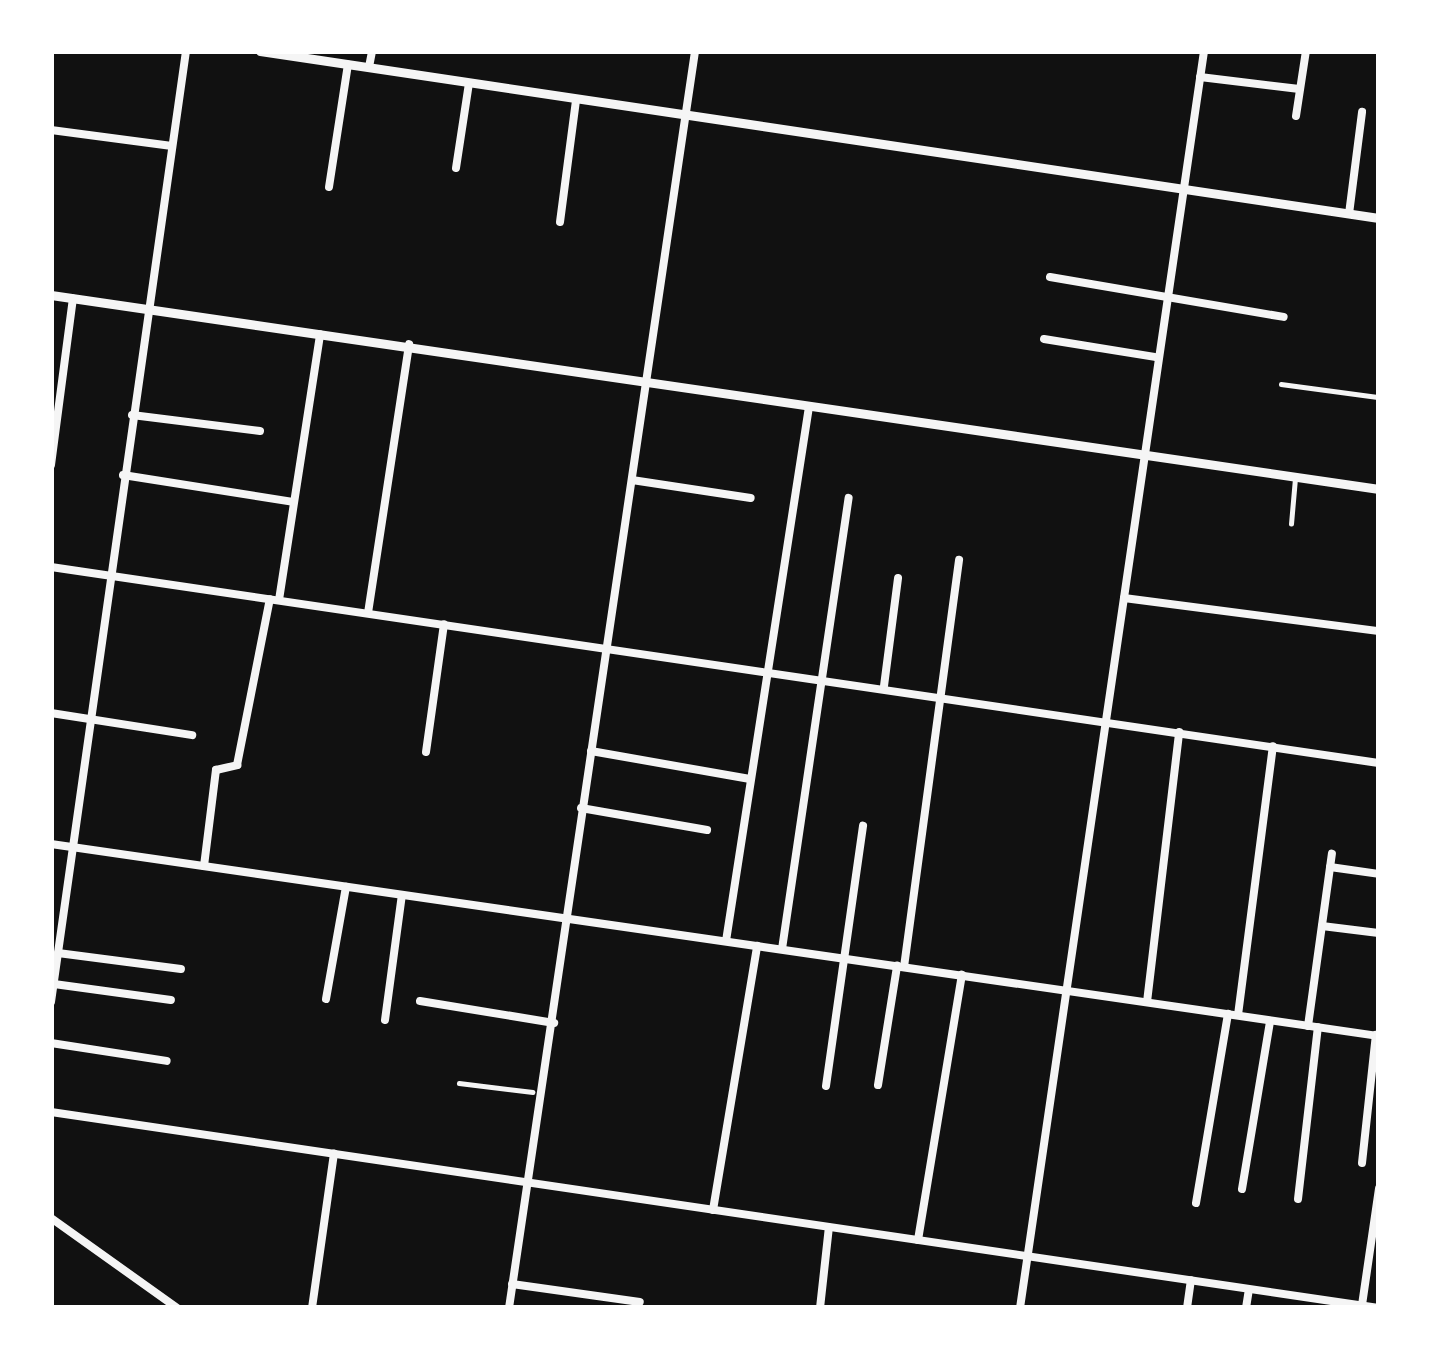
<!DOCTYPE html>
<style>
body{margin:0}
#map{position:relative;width:1430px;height:1359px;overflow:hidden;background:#111;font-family:"Noto Sans",sans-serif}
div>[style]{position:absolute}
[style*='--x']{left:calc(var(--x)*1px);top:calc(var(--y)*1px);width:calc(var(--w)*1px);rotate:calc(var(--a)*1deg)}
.service>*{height:4.5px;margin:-2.25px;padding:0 2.25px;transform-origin:2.25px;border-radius:2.25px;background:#f5f5f5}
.minor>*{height:8px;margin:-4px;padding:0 4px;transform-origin:4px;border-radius:4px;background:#f5f5f5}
.tertiary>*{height:9px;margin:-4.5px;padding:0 4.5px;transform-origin:4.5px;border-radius:4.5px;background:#f5f5f5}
span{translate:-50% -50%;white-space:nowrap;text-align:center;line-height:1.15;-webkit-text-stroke:9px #fff;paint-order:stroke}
.frame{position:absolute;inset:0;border:54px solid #fff;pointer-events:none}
</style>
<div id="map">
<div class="service">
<i style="--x:1281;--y:384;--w:99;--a:7.6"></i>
<i style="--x:1291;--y:524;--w:46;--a:-85"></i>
<i style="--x:459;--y:1083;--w:74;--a:7"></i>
</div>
<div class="minor">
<i style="--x:369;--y:67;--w:16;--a:-79"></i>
<i style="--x:1200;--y:77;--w:100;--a:6.9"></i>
<i style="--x:1296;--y:116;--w:66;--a:-81.3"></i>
<i style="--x:51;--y:130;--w:122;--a:7.5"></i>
<i style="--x:456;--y:168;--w:86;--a:-81.3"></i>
<i style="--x:329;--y:187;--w:124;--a:-81.2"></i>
<i style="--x:1349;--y:214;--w:103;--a:-82.7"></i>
<i style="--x:560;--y:222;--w:122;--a:-82.5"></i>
<i style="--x:1050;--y:277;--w:237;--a:9.7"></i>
<i style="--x:1044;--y:339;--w:112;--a:9.2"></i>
<i style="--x:132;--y:415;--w:129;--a:7.1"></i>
<i style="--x:51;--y:465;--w:168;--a:-82.5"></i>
<i style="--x:123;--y:475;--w:172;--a:9"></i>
<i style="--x:632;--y:480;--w:120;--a:8.6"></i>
<i style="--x:51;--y:567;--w:1342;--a:8.4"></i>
<i style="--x:1124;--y:598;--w:257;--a:7.4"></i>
<i style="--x:279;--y:600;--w:269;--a:-81.2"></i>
<i style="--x:368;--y:613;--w:272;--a:-81.3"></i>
<i style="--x:884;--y:686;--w:109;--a:-82.6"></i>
<i style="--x:51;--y:713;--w:143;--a:8.9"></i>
<i style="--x:591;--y:751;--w:160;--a:10"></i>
<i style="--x:426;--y:752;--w:129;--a:-82"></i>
<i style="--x:581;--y:808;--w:128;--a:9.9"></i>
<i style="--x:51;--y:844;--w:1342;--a:8.23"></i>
<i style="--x:204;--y:866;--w:97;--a:-82.9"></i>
<i style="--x:216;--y:770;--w:22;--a:-13"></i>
<i style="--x:237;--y:765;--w:169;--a:-78.8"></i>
<i style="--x:1330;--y:867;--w:49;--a:8.1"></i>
<i style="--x:1322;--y:926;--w:57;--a:7"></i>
<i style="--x:726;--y:941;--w:540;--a:-81.17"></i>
<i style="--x:782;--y:949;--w:456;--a:-81.6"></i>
<i style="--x:58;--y:953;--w:124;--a:7.4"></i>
<i style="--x:904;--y:967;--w:411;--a:-82.3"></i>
<i style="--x:54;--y:984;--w:118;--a:7.8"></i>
<i style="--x:326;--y:999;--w:114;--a:-79.9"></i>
<i style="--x:420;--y:1001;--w:136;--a:9.3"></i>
<i style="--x:51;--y:1002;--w:961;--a:-81.92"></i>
<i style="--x:1147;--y:1002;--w:272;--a:-83.2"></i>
<i style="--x:1238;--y:1015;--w:271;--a:-82.6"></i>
<i style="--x:385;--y:1020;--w:126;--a:-82.3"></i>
<i style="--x:1308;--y:1026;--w:174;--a:-82.1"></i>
<i style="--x:51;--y:1043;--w:117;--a:8.8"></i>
<i style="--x:878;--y:1085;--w:121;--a:-80.9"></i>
<i style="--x:826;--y:1086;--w:263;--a:-81.9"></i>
<i style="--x:51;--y:1112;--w:1342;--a:8.4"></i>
<i style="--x:1362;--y:1163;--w:129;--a:-83.8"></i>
<i style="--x:1242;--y:1189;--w:170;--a:-80.5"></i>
<i style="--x:1298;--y:1199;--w:173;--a:-83.4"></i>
<i style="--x:1196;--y:1203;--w:192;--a:-80.4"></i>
<i style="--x:713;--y:1210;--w:268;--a:-80.5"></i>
<i style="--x:51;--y:1218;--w:155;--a:35.5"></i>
<i style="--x:918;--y:1240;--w:269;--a:-80.6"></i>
<i style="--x:512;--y:1284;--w:129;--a:8"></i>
<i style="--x:1362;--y:1305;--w:118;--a:-81.7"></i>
<i style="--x:312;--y:1308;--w:156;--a:-81.9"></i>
<i style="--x:509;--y:1308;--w:1271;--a:-81.58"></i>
<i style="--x:820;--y:1308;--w:81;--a:-83.7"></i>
<i style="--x:1020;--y:1308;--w:1270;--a:-81.67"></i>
<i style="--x:1187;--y:1308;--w:28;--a:-82"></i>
<i style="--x:1246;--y:1308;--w:18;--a:-81"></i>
</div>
<div class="tertiary">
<i style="--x:260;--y:51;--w:1131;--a:8.49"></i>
<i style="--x:51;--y:295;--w:1342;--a:8.31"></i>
</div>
<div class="frame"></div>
</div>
